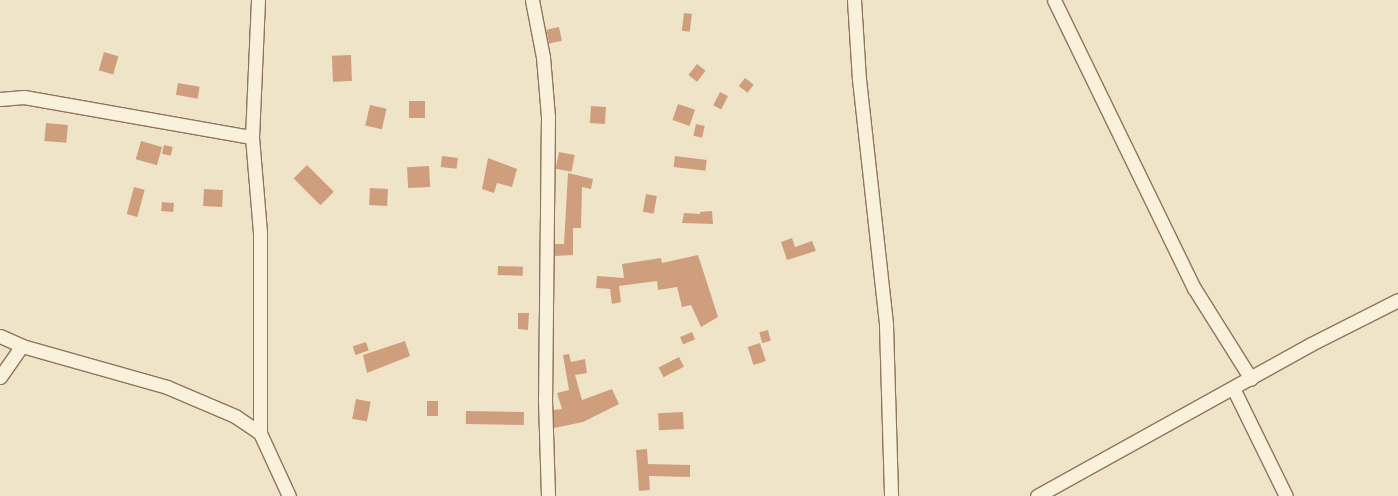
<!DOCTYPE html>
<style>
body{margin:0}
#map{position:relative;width:1398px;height:496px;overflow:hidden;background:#f0e4c8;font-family:"Zilla Slab",serif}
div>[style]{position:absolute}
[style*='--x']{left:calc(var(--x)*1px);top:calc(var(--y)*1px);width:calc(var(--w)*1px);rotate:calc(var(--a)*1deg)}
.building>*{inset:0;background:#cf9f7d;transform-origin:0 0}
.roads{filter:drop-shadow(1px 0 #8d765c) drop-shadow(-1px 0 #8d765c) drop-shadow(0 1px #8d765c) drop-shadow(0 -1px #8d765c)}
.street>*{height:13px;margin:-6.5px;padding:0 6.5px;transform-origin:6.5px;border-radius:6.5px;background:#faf1dc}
span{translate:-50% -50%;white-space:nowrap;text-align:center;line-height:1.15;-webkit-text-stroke:3.5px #f7eed8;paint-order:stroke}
</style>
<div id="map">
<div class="building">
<i style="left:684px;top:13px;width:8px;height:18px;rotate:7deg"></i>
<i style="left:559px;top:27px;width:14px;height:13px;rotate:78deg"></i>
<i style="left:104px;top:52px;width:15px;height:19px;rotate:16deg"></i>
<i style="left:351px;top:55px;width:26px;height:19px;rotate:88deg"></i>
<i style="left:697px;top:64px;width:11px;height:14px;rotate:38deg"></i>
<i style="left:745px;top:78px;width:11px;height:10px;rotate:38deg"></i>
<i style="left:178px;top:83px;width:22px;height:12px;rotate:10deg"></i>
<i style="left:720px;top:92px;width:9px;height:15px;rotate:27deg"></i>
<i style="left:409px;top:101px;width:16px;height:17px"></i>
<i style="left:678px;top:104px;width:18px;height:17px;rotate:19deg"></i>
<i style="left:370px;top:105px;width:17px;height:21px;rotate:13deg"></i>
<i style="left:591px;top:106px;width:15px;height:17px;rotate:4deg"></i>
<i style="left:46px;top:123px;width:22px;height:18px;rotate:5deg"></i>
<i style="left:696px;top:124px;width:9px;height:12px;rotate:13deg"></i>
<i style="left:141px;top:141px;width:22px;height:19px;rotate:16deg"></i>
<i style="left:164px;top:145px;width:9px;height:9px;rotate:13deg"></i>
<i style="left:559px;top:152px;width:16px;height:17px;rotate:11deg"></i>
<i style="left:442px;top:156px;width:16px;height:11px;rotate:7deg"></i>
<i style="left:675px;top:156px;width:32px;height:11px;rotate:7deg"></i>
<i style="clip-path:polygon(488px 158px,517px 169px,512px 187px,497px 183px,494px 193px,482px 189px)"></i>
<i style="left:307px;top:165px;width:38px;height:19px;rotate:45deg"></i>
<i style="left:429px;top:166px;width:21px;height:22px;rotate:87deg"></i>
<i style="clip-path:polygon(568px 173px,593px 179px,591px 189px,582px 187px,581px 228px,573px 228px,573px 255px,555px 256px,555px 244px,564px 244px)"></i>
<i style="left:134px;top:187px;width:11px;height:28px;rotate:15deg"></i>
<i style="left:370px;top:188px;width:18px;height:17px;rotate:3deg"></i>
<i style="left:204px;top:189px;width:19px;height:17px;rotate:3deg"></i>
<i style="left:646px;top:194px;width:11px;height:18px;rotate:10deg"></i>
<i style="left:162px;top:202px;width:12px;height:9px;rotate:5deg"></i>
<i style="clip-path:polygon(712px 211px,713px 224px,682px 223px,684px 213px,700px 214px,700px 212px)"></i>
<i style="clip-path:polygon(792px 238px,795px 247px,812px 241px,816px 251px,787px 260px,781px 242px)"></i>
<i style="clip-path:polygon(698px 255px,718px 317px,701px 327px,691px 305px,682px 307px,677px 287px,658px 290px,657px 281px,619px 286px,621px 302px,612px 304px,610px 289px,596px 288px,597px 276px,624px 278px,622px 264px,661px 258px,662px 263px)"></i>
<i style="left:498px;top:266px;width:25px;height:9px;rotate:2deg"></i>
<i style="clip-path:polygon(518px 313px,529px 313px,528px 330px,518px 329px)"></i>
<i style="left:768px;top:330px;width:11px;height:9px;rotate:75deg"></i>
<i style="left:692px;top:332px;width:8px;height:13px;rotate:67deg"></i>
<i style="clip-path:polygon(405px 341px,410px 356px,367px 373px,363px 355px)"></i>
<i style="left:366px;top:342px;width:9px;height:14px;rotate:72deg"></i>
<i style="left:760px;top:343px;width:19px;height:13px;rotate:72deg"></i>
<i style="clip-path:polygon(569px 354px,571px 362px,585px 359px,587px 373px,575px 375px,582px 400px,612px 389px,619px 404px,583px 422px,554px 428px,553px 410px,562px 409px,557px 393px,569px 390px,563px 355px)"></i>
<i style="left:679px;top:357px;width:11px;height:23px;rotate:63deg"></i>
<i style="left:356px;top:399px;width:15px;height:20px;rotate:11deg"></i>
<i style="left:427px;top:401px;width:11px;height:15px"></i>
<i style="left:466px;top:411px;width:58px;height:13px;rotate:1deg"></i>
<i style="left:683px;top:412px;width:17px;height:25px;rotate:87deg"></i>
<i style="clip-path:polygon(647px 449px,648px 464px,690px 465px,690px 477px,649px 476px,650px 490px,639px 491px,636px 450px)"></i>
</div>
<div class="roads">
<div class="street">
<i style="--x:258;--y:0;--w:137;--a:92.5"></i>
<i style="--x:252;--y:137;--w:95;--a:85.2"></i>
<i style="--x:260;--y:232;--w:201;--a:90"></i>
<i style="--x:532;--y:0;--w:58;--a:79.1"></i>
<i style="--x:543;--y:57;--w:60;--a:85.2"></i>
<i style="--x:548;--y:117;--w:283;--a:90.6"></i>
<i style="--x:545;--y:400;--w:96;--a:88.2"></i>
<i style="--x:854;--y:0;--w:79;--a:86.4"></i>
<i style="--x:859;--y:79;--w:247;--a:83.7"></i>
<i style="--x:886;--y:325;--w:171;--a:88.3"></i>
<i style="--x:1054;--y:0;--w:320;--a:64.1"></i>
<i style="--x:1194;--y:288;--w:107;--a:57.9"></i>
<i style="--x:0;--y:99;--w:24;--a:-5"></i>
<i style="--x:24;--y:97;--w:231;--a:10"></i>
<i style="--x:0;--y:336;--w:24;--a:24"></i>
<i style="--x:22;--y:346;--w:151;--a:15.8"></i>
<i style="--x:167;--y:387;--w:74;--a:23.1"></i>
<i style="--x:235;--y:416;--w:30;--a:34"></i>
<i style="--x:260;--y:433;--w:69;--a:65.3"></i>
<i style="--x:0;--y:377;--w:38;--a:-55"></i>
<i style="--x:1233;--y:388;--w:120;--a:63.9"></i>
<i style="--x:1037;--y:496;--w:313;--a:-29"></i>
<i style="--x:1311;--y:344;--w:97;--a:-26.8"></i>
</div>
</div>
</div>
